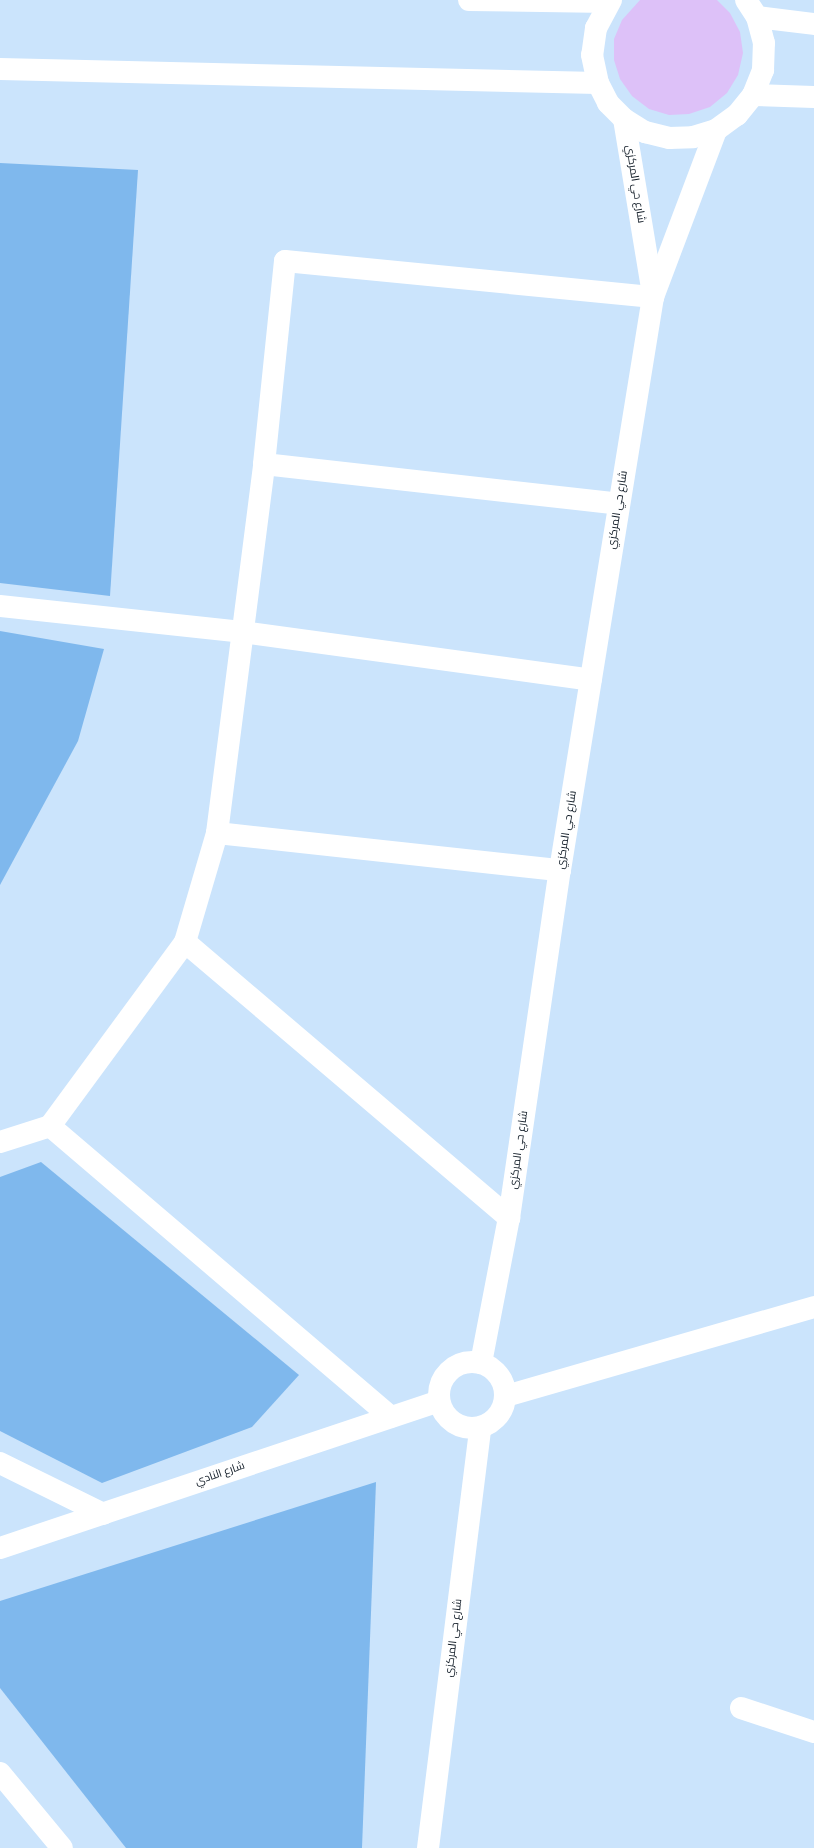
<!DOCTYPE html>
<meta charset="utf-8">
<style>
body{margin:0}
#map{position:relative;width:814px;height:1848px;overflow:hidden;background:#cbe4fc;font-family:Overpass,Cairo,sans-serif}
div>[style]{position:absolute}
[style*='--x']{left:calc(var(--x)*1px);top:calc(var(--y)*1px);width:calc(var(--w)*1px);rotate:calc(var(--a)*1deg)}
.green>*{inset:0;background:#ddc1f8}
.building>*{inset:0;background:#7fb8ed}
.minor>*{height:22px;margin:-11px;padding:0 11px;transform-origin:11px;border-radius:11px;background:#fff}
.tertiary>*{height:22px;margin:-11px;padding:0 11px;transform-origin:11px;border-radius:11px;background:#fff}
.secondary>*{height:22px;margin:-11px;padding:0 11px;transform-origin:11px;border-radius:11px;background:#fff}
.secondary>.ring{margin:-11px;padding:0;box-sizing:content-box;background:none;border:22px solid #fff;border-radius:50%}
span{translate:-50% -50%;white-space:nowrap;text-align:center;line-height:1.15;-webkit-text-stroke:3px #fff;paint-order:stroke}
.street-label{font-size:11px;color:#0c1722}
</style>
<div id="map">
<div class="green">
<i style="clip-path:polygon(640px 0,717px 0,730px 13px,740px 32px,743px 53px,738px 75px,727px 93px,710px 107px,689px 114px,669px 115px,649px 109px,632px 96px,620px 79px,614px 60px,614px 39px,622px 20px)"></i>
</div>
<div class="building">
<i style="clip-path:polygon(0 163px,138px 170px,110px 596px,0 583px)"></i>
<i style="clip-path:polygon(0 631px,104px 649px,78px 741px,0 885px)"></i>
<i style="clip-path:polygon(41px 1162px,299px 1375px,252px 1427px,102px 1483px,0 1431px,0 1177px)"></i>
<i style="clip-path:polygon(376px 1482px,362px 1848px,126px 1848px,0 1688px,0 1601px)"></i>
</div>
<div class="minor">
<i style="--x:264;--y:464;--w:357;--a:6.4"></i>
<i style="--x:0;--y:606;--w:243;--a:6.1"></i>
<i style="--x:242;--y:632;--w:352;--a:7.8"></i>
<i style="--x:217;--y:833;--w:345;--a:6.2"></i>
<i style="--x:185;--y:942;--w:426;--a:40.4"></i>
<i style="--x:50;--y:1126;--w:448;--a:40.5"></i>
<i style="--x:0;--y:1142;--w:52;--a:-17.7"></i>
<i style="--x:50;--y:1126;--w:228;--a:-53.7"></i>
<i style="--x:185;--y:942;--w:114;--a:-73.6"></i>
<i style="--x:217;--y:833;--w:372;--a:-82.7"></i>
<i style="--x:264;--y:464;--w:204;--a:-84.1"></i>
<i style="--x:285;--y:261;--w:370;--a:5.6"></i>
<i style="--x:741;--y:1708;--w:77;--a:18.2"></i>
<i style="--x:0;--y:1773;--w:97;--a:50.4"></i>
</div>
<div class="tertiary">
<i style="--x:506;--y:1396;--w:321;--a:-16.1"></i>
<i style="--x:0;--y:1463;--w:115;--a:26.3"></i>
<i style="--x:0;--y:1548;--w:463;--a:-18.5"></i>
</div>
<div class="secondary">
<i style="--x:469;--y:0;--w:140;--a:0.8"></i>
<i style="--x:611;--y:0;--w:32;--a:118"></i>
<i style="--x:596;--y:28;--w:27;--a:98"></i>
<i style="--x:592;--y:55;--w:29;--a:78"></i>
<i style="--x:598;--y:83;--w:22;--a:63"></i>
<i style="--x:608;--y:103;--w:23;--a:45"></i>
<i style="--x:624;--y:119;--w:25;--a:32"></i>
<i style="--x:645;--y:132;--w:25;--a:14"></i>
<i style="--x:669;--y:138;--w:24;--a:-2"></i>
<i style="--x:693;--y:137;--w:24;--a:-17"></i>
<i style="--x:716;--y:130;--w:26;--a:-36"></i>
<i style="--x:737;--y:115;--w:26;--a:-51"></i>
<i style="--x:753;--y:95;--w:27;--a:-68"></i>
<i style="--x:763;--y:70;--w:27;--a:-88"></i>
<i style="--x:764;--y:43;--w:27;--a:-105"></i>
<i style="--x:757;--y:17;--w:20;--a:-123"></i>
<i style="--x:757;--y:17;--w:57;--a:7"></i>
<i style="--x:0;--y:69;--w:598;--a:1.34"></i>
<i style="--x:753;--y:95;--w:61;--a:1.9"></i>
<i style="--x:624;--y:119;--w:178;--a:80.6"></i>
<i class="ring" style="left:439px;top:1362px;width:44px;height:44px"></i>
<i style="--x:481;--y:1363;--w:148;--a:-79.1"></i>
<i style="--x:509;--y:1218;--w:352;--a:-81.7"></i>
<i style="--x:560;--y:870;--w:580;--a:-80.78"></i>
<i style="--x:653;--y:297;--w:178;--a:-69.3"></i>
<i style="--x:428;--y:1848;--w:423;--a:-82.9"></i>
</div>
<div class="street-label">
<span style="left:635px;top:184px;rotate:81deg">شارع حي المركزي</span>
<span style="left:618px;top:510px;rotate:-81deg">شارع حي المركزي</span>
<span style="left:567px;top:830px;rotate:-81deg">شارع حي المركزي</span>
<span style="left:519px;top:1150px;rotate:-82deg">شارع حي المركزي</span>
<span style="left:220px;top:1474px;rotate:-19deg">شارع النادي</span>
<span style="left:454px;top:1638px;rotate:-83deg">شارع حي المركزي</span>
</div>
</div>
